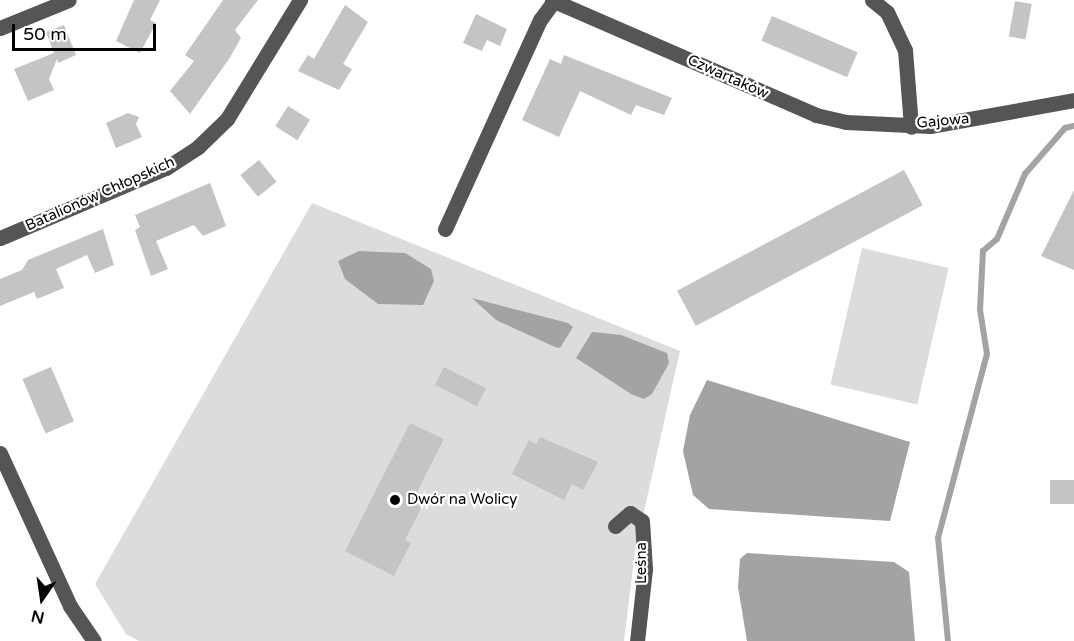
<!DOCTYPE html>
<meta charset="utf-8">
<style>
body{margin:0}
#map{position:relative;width:1074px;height:641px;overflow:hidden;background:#fff;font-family:"Varela Round",sans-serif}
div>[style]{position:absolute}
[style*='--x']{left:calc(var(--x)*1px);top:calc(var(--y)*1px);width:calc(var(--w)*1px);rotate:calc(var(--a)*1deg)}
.green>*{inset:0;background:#dcdcdc;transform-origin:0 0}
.water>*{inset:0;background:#a3a3a3}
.stream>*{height:6px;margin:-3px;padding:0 3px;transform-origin:3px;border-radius:3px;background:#a3a3a3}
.building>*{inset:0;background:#c4c4c4;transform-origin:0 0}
.minor>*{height:15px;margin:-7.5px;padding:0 7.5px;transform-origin:7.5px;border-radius:7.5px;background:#555}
.dots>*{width:16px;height:16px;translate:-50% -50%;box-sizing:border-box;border:3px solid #fff;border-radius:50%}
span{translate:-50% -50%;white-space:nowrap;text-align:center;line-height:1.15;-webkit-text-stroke:4.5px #fff;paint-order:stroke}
.street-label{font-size:15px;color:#000}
.poi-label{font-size:15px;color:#000}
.left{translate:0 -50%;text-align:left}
.north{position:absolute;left:12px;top:569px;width:60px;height:60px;-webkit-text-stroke:4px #fff;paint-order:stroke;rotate:193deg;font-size:16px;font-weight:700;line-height:24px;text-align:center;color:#000}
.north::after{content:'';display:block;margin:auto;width:21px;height:27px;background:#000;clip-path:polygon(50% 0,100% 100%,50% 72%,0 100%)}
.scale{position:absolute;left:12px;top:24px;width:144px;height:27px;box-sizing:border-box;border:3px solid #000;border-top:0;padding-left:8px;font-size:18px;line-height:21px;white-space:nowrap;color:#000;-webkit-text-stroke:4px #fff;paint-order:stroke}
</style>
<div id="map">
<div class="green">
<i style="clip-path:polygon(312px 203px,680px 351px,635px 551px,624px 641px,139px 641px,126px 634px,95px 584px)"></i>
<i style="left:862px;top:248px;width:89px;height:140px;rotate:13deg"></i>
</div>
<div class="water">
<i style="clip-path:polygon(359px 251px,405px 253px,431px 269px,434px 281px,423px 305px,378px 304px,345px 279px,338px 261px)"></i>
<i style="clip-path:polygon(472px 298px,568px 323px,573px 327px,560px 348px,555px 347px,496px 320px)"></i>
<i style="clip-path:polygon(592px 332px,621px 335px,667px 353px,669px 363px,652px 394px,644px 399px,631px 394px,576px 358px)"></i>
<i style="clip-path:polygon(707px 380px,910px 442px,890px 521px,709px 509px,693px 495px,683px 451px,690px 415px)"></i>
<i style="clip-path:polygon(747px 553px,894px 562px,909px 572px,915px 641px,747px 641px,738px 587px,740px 559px)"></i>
</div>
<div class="stream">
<i style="--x:948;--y:641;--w:103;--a:-95.5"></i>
<i style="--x:938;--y:538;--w:190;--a:-75.1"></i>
<i style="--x:987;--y:354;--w:45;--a:-99"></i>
<i style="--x:980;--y:310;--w:59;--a:-87.1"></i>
<i style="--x:983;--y:251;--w:18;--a:-41"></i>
<i style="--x:997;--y:239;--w:71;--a:-66.7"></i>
<i style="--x:1025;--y:174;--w:61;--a:-49"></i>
<i style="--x:1065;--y:128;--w:9;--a:-13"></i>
</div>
<div class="building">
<i style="clip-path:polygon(134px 0,160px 0,150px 20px,156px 23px,140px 53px,116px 41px)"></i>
<i style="clip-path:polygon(223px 0,258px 0,235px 30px,241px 38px,229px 59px,190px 114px,170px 91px,194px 61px,185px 55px)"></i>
<i style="left:1015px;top:1px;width:17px;height:36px;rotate:10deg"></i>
<i style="clip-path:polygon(345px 5px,368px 22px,343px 64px,352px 69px,339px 90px,298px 71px,308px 55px,314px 59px)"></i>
<i style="clip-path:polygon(476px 14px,507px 29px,500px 46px,487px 40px,482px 51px,463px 43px)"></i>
<i style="left:772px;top:16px;width:93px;height:27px;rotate:23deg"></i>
<i style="clip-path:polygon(64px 25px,76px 55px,58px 63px,57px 59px,49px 79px,54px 90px,28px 101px,14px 69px,54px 53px,46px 32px)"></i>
<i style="clip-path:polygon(564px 55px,672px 98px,664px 115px,636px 105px,631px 115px,580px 91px,559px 137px,522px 120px,550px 59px,561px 64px)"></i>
<i style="left:288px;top:106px;width:26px;height:24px;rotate:32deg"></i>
<i style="clip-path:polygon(128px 113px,139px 117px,136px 124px,142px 137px,116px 148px,106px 123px)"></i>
<i style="left:259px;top:160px;width:28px;height:24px;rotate:51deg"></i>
<i style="left:904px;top:170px;width:40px;height:257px;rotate:62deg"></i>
<i style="clip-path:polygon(210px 183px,226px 226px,203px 236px,194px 225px,156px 241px,168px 269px,151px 276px,135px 230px,140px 227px,135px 215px)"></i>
<i style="clip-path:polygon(1074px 190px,1074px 270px,1041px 256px)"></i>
<i style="clip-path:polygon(103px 229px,114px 265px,95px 273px,87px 255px,56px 269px,64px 288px,37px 299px,34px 292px,0 306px,0 279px,22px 270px,28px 260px)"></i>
<i style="left:51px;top:367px;width:59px;height:31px;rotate:67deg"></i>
<i style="left:444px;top:367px;width:47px;height:20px;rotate:27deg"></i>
<i style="clip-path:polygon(410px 423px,444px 439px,414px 498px,424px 503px,405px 540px,411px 543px,394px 576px,345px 551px)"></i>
<i style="clip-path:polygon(540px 437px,598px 462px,583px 490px,572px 484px,564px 500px,512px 474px,529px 440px,536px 444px)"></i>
<i style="left:1074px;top:480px;width:24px;height:24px;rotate:90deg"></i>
</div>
<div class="minor">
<i style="--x:552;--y:0;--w:288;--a:23.5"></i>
<i style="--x:816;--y:115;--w:31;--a:13"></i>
<i style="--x:846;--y:122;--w:84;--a:2.7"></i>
<i style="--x:930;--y:126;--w:146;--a:-10.2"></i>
<i style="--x:872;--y:0;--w:19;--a:39"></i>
<i style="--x:887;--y:12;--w:42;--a:64.7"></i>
<i style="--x:905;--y:50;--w:77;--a:85.5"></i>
<i style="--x:0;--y:28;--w:74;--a:-22.1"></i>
<i style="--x:445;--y:229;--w:230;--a:-65.6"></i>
<i style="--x:540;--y:20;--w:24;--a:-54"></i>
<i style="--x:0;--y:238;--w:180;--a:-22.9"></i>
<i style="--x:166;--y:168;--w:38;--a:-33"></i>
<i style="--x:198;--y:147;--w:40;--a:-44"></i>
<i style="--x:227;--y:119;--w:140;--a:-58.5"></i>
<i style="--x:0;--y:453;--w:168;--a:65.4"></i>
<i style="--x:70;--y:606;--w:42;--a:55.6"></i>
<i style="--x:615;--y:526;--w:20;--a:-41"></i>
<i style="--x:630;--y:513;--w:14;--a:34"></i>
<i style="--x:642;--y:521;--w:48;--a:86.4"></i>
<i style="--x:645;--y:569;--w:72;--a:96.3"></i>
</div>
<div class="dots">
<i style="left:395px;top:500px;background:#000"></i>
</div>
<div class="street-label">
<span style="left:728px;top:77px;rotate:24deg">Czwartaków</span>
<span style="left:943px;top:121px;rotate:-5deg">Gajowa</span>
<span style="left:100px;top:194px;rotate:-24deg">Batalionów Chłopskich</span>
<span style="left:642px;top:563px;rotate:-90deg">Leśna</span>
</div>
<div class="poi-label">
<span class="left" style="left:407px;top:500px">Dwór na Wolicy</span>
</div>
<div class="north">N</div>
<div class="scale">50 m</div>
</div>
